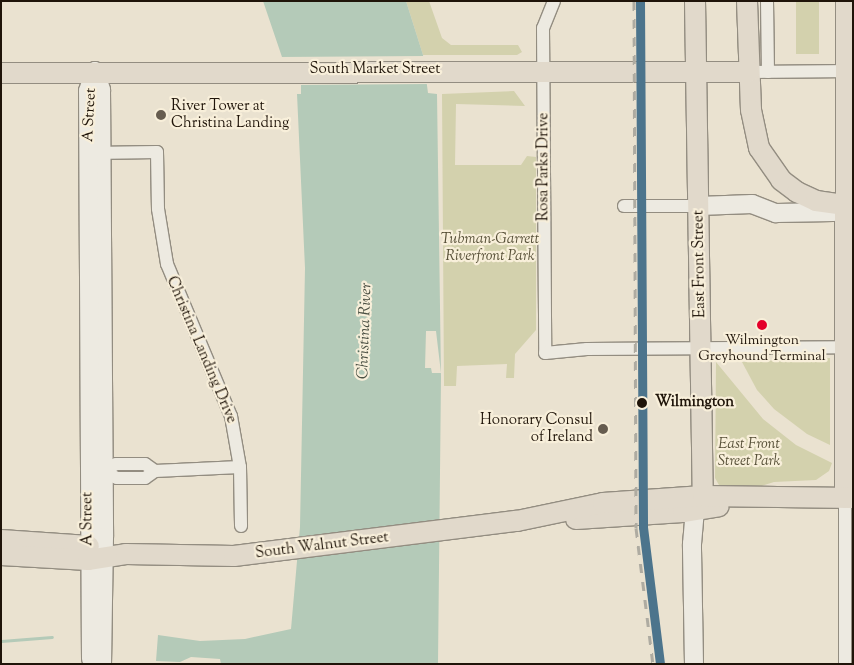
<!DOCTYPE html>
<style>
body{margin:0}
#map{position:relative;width:854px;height:665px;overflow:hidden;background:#eae2d0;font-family:"Sorts Mill Goudy",serif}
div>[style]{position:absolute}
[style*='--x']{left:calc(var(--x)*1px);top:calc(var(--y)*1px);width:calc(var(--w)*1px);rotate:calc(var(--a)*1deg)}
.green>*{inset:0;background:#d3d1ad;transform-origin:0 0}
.water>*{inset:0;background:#b4cab8}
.pier>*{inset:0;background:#eae2d0}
.stream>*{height:3px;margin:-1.5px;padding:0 1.5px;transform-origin:1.5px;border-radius:1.5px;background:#b4cab8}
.roads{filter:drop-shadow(1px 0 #938d81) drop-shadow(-1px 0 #938d81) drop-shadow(0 1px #938d81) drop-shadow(0 -1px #938d81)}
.street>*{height:12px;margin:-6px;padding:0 6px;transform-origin:6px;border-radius:6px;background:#edeae1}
.secondary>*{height:18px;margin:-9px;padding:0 9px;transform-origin:9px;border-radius:9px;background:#edeae1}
.primary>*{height:20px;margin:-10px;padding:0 10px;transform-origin:10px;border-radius:10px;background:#e1d9cb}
.rail>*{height:3px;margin-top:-1.5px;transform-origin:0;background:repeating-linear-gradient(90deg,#aeaba1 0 9px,transparent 0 18px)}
.rail-1>*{height:9px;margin:-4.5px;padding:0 4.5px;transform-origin:4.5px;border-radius:4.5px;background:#4c748c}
.dots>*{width:14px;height:14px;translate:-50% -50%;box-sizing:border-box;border:2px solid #f8efda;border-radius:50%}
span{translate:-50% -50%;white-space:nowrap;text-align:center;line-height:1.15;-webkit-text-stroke:4.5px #f8efda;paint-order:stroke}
.bus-label{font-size:14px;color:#1f1409}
.street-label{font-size:15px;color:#1f1409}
.poi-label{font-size:15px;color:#1f1409}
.left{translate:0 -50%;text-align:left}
.right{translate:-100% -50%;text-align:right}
.park-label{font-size:15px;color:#585139;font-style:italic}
.stop-label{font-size:15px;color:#1f1409;font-weight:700}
.water-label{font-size:16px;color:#4b5043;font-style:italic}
.frame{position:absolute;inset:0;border:2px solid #1f1409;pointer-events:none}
</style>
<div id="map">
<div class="green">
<i style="clip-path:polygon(406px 1px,429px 1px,442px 38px,451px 45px,518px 45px,522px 52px,517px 55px,423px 55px)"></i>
<i style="left:796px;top:1px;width:23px;height:53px"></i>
<i style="clip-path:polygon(514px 91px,525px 106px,456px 104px,455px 165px,521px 165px,527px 156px,536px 157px,536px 330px,515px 354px,514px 378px,506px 378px,507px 364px,457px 366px,456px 386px,444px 386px,442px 94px)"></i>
<i style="clip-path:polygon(830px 358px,830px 445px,807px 434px,774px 409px,757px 390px,742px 362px)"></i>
<i style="clip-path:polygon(716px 362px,763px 419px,796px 445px,832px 463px,829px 471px,816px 480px,774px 482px,755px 488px,719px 485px,715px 478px)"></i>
</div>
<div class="water">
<i style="clip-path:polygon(263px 1px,406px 1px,423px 55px,428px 93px,437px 94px,441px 377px,438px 664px,221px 664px,220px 659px,191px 657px,180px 662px,156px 661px,158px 635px,200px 641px,245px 639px,291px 629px,300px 527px,305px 268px,297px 94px,301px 94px,301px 58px,282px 57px)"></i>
</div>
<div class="pier">
<i style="clip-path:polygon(426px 56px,429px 84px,298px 85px,298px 60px,279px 57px)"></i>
<i style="clip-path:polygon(426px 331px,436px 331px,441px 373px,432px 373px,431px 368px,425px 368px)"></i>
</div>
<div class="stream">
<i style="--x:1;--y:641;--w:51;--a:-4.5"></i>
</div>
<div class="roads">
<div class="street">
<i style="--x:554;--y:1;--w:29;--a:112"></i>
<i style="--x:543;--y:28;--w:325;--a:89.6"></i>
<i style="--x:545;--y:353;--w:42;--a:-5.4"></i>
<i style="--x:587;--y:349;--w:258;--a:-0.4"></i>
<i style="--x:767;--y:1;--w:71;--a:89.2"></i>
<i style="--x:749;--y:72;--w:103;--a:-0.6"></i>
<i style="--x:93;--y:153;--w:64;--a:-0.9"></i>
<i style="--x:157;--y:152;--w:57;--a:89"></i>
<i style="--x:158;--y:209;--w:56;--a:80.7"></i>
<i style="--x:167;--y:264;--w:165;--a:67.2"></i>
<i style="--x:231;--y:416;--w:52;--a:80"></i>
<i style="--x:240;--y:467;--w:59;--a:89"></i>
<i style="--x:624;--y:206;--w:75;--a:0"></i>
<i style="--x:98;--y:468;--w:21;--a:28"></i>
<i style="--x:117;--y:478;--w:28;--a:0"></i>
<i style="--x:145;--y:478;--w:12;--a:-35"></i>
<i style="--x:155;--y:471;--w:85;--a:-2.7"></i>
<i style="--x:104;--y:471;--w:14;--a:-30"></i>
<i style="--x:116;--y:464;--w:29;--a:0"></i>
<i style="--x:145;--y:464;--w:12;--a:35"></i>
<i style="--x:845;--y:498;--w:166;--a:90"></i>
</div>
<div class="secondary">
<i style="--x:95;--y:71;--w:20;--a:72"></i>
<i style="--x:101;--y:90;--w:447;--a:89.6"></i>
<i style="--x:104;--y:537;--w:127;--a:90.9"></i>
<i style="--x:699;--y:206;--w:53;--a:-2.2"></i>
<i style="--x:752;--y:204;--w:26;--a:21"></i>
<i style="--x:776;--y:213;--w:57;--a:-1"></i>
<i style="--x:833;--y:212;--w:13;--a:-27"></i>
<i style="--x:91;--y:659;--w:568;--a:-90.3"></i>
<i style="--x:88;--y:91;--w:21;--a:-71"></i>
<i style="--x:694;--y:664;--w:120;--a:-91"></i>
<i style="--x:692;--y:544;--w:34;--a:-85"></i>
<i style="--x:695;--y:510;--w:13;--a:-63"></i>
</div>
<div class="primary">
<i style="--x:695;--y:1;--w:495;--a:89.1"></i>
<i style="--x:747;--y:1;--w:109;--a:87.9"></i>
<i style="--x:751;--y:110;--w:39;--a:78"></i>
<i style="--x:759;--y:148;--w:39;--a:55"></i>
<i style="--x:781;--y:180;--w:20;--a:37"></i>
<i style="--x:797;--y:192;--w:21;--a:25"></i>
<i style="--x:816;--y:201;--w:37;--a:8"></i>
<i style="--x:1;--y:73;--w:748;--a:-0.08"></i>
<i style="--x:845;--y:498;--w:497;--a:-89.9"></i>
<i style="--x:576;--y:519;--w:107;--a:-3.7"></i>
<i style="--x:683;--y:512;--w:36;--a:-9"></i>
<i style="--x:1;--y:540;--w:88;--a:3.9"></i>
<i style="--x:1;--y:555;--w:87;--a:3.3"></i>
<i style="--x:88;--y:560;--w:38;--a:-9"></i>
<i style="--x:126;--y:554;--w:108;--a:1.1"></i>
<i style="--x:234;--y:556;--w:285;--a:-7.1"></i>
<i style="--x:517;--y:521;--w:88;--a:-11.8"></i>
<i style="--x:603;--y:503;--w:100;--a:-4"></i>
<i style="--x:703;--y:496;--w:150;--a:0.8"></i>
</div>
</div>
<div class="rail">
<i style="--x:634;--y:1;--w:527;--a:89.78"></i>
<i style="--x:636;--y:528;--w:137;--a:82.9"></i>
</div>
<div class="rail-1">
<i style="--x:640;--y:1;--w:526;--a:89.67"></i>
<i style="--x:643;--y:527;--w:138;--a:82.9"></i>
</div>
<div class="dots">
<i style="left:161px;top:115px;background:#665c4f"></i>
<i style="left:762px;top:325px;background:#e4002b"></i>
<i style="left:642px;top:403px;background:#1f1409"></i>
<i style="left:603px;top:429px;background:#665c4f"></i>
</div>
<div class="bus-label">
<span style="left:762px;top:349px">Wilmington<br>Greyhound Terminal</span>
</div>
<div class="street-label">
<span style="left:375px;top:70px">South Market Street</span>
<span style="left:90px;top:115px;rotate:-87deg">A Street</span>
<span style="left:544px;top:167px;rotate:-90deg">Rosa Parks Drive</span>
<span style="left:700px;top:264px;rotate:-91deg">East Front Street</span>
<span style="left:201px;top:350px;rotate:67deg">Christina Landing Drive</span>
<span style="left:88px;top:519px;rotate:-90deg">A Street</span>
<span style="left:322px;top:546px;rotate:-7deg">South Walnut Street</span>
</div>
<div class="poi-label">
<span class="left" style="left:171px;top:115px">River Tower at<br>Christina Landing</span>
<span class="right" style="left:593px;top:429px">Honorary Consul<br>of Ireland</span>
</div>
<div class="park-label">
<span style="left:490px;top:248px">Tubman-Garrett<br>Riverfront Park</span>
<span style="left:749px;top:453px">East Front<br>Street Park</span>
</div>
<div class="stop-label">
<span class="left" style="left:655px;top:403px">Wilmington</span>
</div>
<div class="water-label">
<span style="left:366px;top:331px;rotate:-88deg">Christina River</span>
</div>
<div class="frame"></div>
</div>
